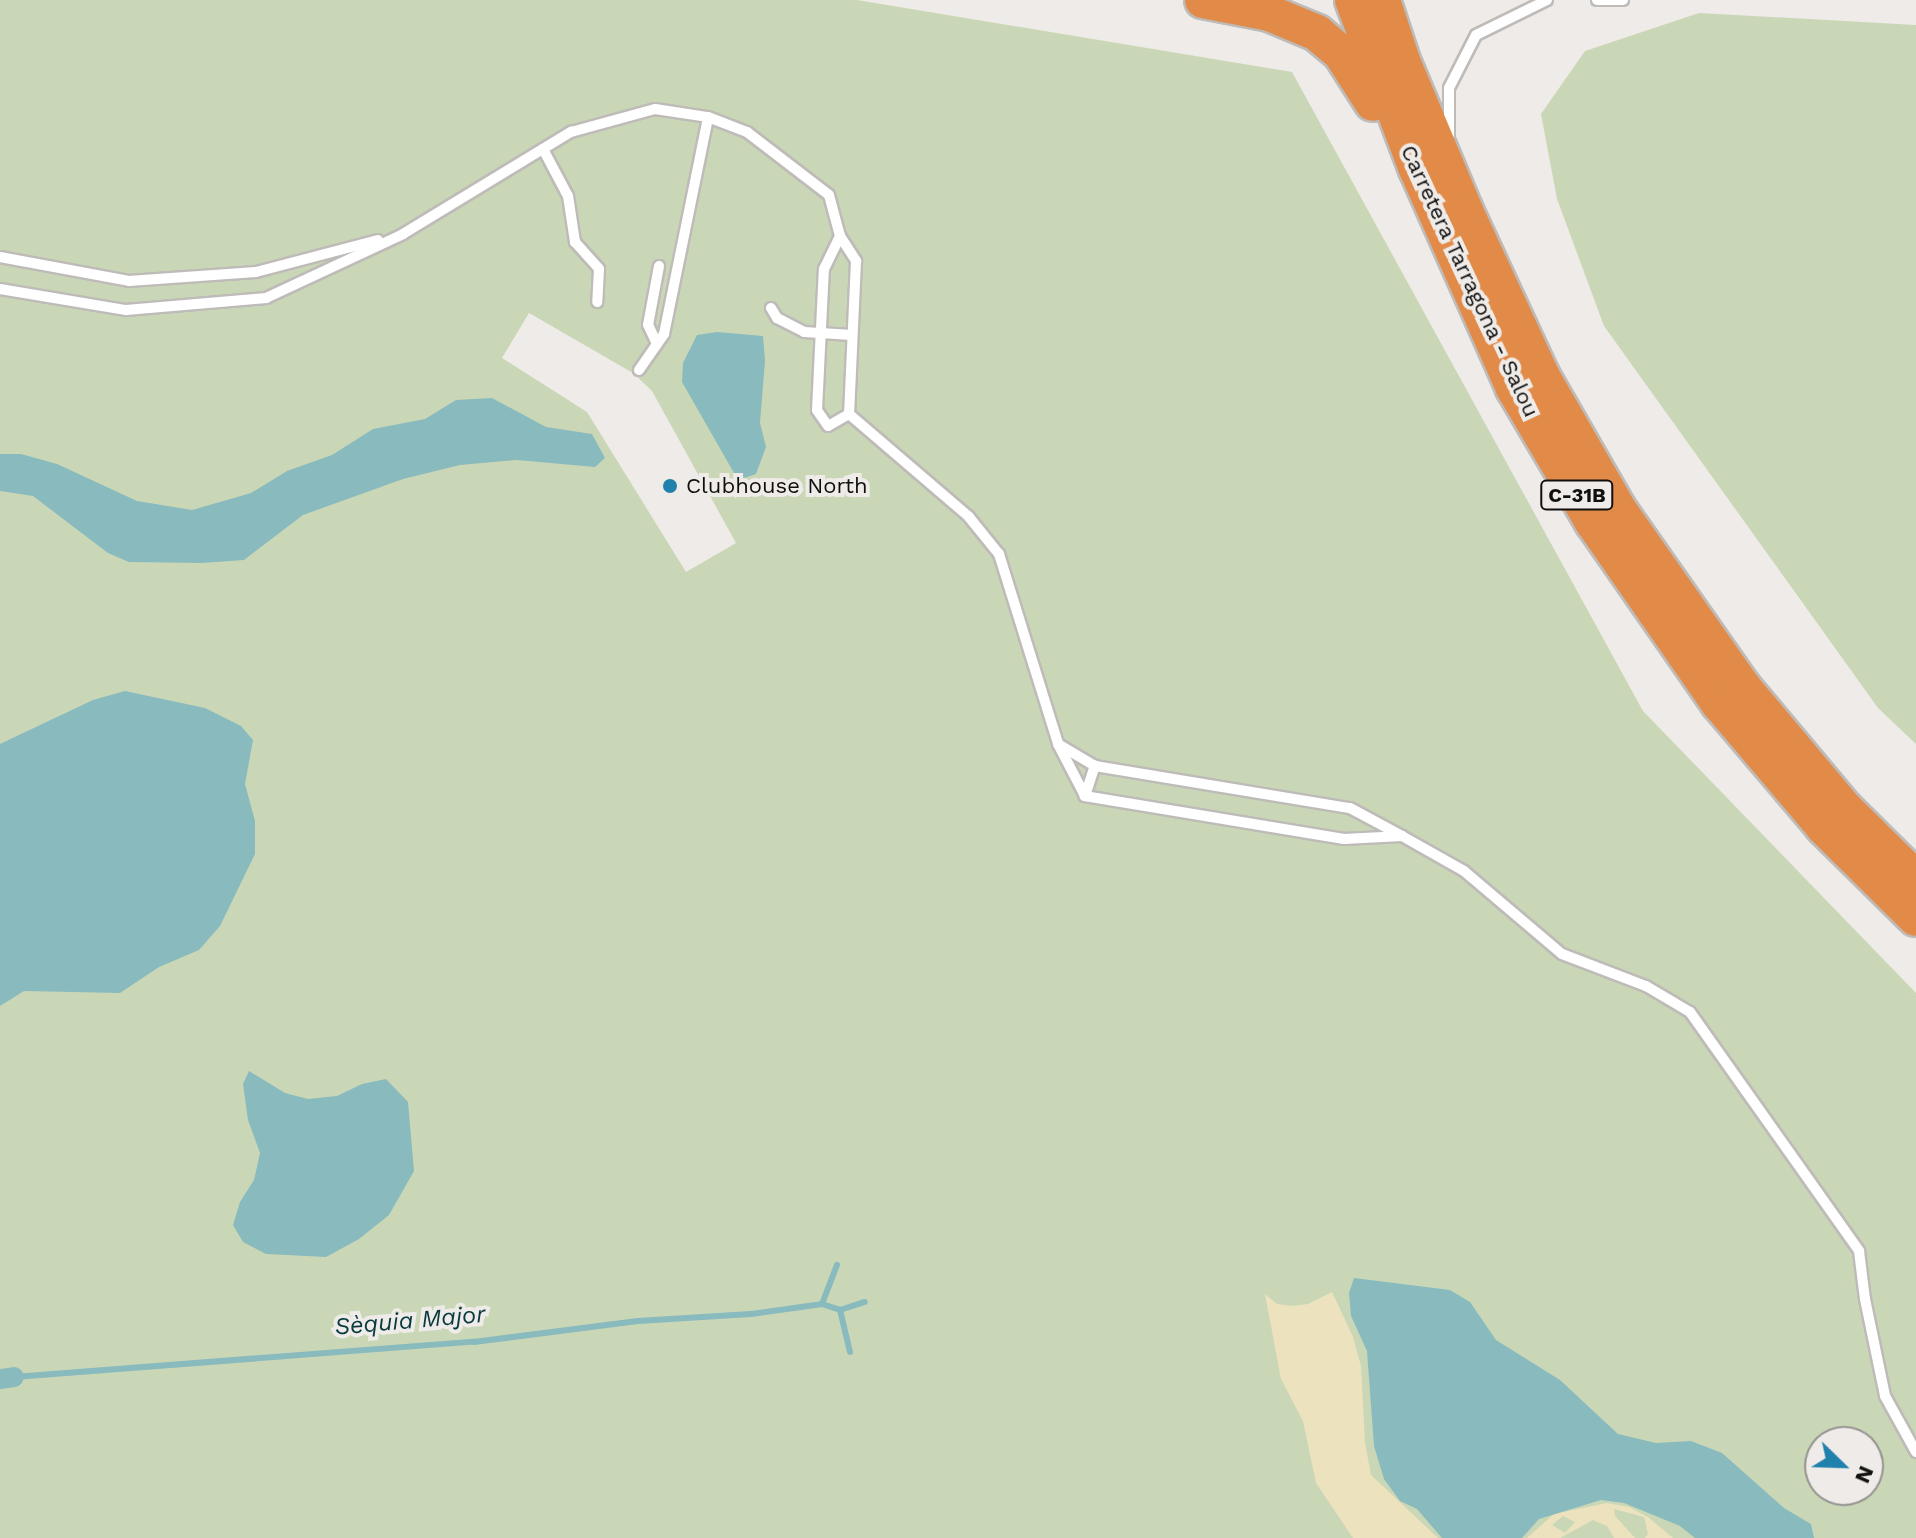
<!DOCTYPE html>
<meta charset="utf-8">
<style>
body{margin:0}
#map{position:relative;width:1916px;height:1538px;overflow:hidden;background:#eeebe8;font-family:"Work Sans",sans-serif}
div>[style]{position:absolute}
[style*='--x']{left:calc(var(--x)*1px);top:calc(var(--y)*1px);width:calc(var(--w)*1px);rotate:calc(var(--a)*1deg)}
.green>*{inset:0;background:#cad7b7}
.sand>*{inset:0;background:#ece2bd}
.water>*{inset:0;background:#88babe}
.stream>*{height:6px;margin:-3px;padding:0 3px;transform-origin:3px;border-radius:3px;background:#88babe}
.canal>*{height:20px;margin:-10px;padding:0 10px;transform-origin:10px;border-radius:10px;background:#88babe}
.roads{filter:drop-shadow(2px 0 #bebbb8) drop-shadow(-2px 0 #bebbb8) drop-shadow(0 2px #bebbb8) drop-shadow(0 -2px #bebbb8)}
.lane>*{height:10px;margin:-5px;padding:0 5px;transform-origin:5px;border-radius:5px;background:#fff}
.highway>*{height:36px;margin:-18px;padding:0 18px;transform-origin:18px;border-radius:18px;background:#e28b49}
.dots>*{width:22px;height:22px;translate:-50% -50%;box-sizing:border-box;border:4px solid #eeebe8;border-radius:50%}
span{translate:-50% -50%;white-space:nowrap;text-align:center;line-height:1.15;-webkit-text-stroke:8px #eeebe8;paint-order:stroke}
.shield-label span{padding:2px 6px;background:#eeebe8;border:2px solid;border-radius:6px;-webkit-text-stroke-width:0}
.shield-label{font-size:20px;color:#100f0e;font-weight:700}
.street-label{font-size:22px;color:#100f0e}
.poi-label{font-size:22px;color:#100f0e}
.left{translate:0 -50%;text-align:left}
.water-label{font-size:24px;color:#083a3d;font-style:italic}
.north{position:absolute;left:1804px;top:1426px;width:80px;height:80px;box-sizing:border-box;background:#eeebe8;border:2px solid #959391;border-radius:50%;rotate:113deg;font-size:22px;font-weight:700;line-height:32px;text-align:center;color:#100f0e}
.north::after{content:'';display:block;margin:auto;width:28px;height:36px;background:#2181ad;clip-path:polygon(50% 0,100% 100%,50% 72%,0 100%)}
</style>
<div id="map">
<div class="green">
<i style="clip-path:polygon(evenodd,0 0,857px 0,1292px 72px,1643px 711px,1916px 993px,1916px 1538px,0 1538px,0 0,529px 313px,633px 373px,652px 391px,736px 543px,686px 572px,587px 412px,502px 358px,529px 313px,0 0,1820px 1442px,1868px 1442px,1868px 1490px,1820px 1490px,1820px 1442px)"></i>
<i style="clip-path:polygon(1699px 13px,1916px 25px,1916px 744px,1878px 708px,1604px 326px,1557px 199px,1541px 114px,1585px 51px)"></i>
</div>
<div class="sand">
<i style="clip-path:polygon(1332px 1292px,1353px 1337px,1361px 1366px,1365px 1443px,1371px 1475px,1438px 1538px,1353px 1538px,1316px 1483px,1303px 1421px,1281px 1379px,1265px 1294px,1277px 1304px,1293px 1306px,1308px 1304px)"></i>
<i style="clip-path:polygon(evenodd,1607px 1503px,1629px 1507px,1648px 1517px,1673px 1538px,1645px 1538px,1648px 1534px,1644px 1517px,1614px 1509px,1615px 1516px,1635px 1538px,1614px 1538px,1607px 1526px,1593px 1520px,1560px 1538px,1527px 1538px,1554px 1514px,1607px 1503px,1563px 1516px,1575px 1522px,1565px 1533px,1552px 1525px,1563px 1516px)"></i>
</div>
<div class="water">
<i style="clip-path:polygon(717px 332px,763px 336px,765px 361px,760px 423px,766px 447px,756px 474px,738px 480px,682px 382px,683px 363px,697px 335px)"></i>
<i style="clip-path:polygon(492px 398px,546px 427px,592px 434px,605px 458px,595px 467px,517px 460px,460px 465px,403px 479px,303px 515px,244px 560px,202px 563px,129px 562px,108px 553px,33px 496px,0 491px,0 454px,21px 454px,57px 464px,137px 501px,192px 510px,251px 493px,287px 471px,332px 455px,373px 429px,425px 419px,456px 400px)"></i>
<i style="clip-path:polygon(125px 691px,205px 708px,241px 726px,253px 740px,245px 784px,255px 821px,255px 854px,220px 926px,199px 950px,159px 967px,120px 993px,24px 991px,0 1006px,0 744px,93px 700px)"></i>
<i style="clip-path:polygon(249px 1071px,285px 1093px,308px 1099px,337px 1096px,362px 1084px,386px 1079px,408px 1102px,414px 1171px,389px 1215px,359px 1239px,326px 1257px,266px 1254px,243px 1242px,233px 1225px,240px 1202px,254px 1180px,260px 1153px,248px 1120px,243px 1084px)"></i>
<i style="clip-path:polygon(1354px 1278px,1450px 1290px,1470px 1302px,1496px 1340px,1560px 1380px,1618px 1434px,1656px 1443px,1691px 1441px,1722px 1453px,1784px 1508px,1811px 1524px,1814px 1538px,1695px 1538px,1680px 1526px,1624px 1503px,1601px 1500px,1539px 1519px,1522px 1538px,1442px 1538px,1417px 1509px,1400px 1501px,1384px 1479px,1374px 1446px,1367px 1351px,1351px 1316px,1349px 1293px)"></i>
</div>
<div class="stream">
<i style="--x:822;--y:1304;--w:42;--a:-69"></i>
<i style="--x:840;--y:1310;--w:26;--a:-18"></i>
<i style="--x:14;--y:1377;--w:461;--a:-4.4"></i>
<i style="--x:474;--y:1342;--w:165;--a:-7.3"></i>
<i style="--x:638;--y:1321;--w:113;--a:-3.5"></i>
<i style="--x:751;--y:1314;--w:72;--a:-8"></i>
<i style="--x:822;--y:1304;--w:19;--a:18"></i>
<i style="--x:840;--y:1310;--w:43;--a:76.6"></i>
</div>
<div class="canal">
<i style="--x:0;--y:1379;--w:14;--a:-8"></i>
</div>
<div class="roads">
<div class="lane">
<i style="--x:1597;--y:0;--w:26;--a:0"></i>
<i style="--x:1449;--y:135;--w:47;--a:-90"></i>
<i style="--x:1449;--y:88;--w:59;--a:-63"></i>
<i style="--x:1476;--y:35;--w:79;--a:-26.2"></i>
<i style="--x:543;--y:149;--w:53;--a:62"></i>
<i style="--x:568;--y:196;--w:47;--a:81.3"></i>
<i style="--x:575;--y:242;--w:36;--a:48"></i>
<i style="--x:599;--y:269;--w:33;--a:93"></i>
<i style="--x:840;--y:236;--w:30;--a:57"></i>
<i style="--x:856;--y:261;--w:153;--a:92.6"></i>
<i style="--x:849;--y:414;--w:24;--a:150"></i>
<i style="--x:828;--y:426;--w:19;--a:-125"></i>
<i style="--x:817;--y:410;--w:141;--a:-87.2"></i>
<i style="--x:824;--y:269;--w:37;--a:-64"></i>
<i style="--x:0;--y:257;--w:131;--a:10.5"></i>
<i style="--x:129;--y:281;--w:127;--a:-4.1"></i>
<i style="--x:256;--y:272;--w:126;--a:-14.7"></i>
<i style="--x:0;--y:289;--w:128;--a:9.5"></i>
<i style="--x:126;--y:310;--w:141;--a:-4.9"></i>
<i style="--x:266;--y:298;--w:151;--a:-25"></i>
<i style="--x:403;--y:234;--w:197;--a:-31.3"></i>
<i style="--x:571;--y:132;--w:87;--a:-15.3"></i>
<i style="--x:655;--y:109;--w:54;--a:8.6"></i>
<i style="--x:708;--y:117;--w:42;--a:21"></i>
<i style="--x:747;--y:132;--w:103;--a:37.5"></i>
<i style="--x:829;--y:195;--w:42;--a:75"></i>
<i style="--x:771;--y:308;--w:12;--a:59"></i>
<i style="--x:777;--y:318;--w:30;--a:27"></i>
<i style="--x:804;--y:332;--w:48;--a:3.6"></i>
<i style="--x:657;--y:344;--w:21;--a:-115"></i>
<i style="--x:648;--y:325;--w:60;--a:-79.4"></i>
<i style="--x:639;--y:370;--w:44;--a:-55.2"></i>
<i style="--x:664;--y:334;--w:221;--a:-78.5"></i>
<i style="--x:849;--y:414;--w:158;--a:40.6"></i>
<i style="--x:969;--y:517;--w:48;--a:51"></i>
<i style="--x:999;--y:554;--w:199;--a:72.7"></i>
<i style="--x:1085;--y:796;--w:32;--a:-72"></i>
<i style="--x:1402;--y:836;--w:58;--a:177"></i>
<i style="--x:1344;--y:839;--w:263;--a:-170.6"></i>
<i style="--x:1085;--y:796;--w:59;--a:-117.4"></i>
<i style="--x:1058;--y:744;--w:43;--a:30.7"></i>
<i style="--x:1095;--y:766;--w:258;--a:9.4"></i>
<i style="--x:1350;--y:808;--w:59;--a:28.3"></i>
<i style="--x:1402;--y:836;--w:71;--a:29.4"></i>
<i style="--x:1464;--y:871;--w:128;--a:40.3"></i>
<i style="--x:1562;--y:954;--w:90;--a:20.9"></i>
<i style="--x:1646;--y:986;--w:51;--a:30.6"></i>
<i style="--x:1690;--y:1012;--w:293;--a:54.7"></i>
<i style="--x:1859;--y:1251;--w:48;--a:82.9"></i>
<i style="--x:1865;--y:1299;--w:99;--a:78.3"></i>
<i style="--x:1885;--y:1396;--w:64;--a:61"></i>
</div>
<div class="highway">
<i style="--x:1203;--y:0;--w:67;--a:11.1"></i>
<i style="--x:1269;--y:13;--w:52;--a:22.6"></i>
<i style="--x:1317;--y:33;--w:31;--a:40"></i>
<i style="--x:1341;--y:53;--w:59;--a:57.4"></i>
<i style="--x:1353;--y:0;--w:181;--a:69.3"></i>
<i style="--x:1417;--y:169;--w:240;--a:66.1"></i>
<i style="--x:1514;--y:388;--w:156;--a:59.5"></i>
<i style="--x:1593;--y:522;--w:221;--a:55.2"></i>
<i style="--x:1719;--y:703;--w:162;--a:49.7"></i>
<i style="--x:1824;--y:827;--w:129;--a:44.7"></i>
<i style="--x:1382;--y:0;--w:64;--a:71.8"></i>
<i style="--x:1402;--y:61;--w:163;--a:67.2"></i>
<i style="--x:1465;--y:211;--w:181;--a:65.1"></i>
<i style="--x:1541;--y:375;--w:155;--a:60.1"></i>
<i style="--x:1618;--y:509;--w:216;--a:55"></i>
<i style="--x:1742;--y:686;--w:159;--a:50.1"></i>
<i style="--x:1844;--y:808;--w:101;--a:44.6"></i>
</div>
</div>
<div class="dots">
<i style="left:670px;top:486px;background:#2181ad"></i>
</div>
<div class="shield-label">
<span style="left:1577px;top:495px">C-31B</span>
</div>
<div class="street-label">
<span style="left:1470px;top:281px;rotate:65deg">Carretera Tarragona - Salou</span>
</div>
<div class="poi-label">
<span class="left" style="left:686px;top:486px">Clubhouse North</span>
</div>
<div class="water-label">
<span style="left:410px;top:1321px;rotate:-5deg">Sèquia Major</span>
</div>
<div class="north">N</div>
</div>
